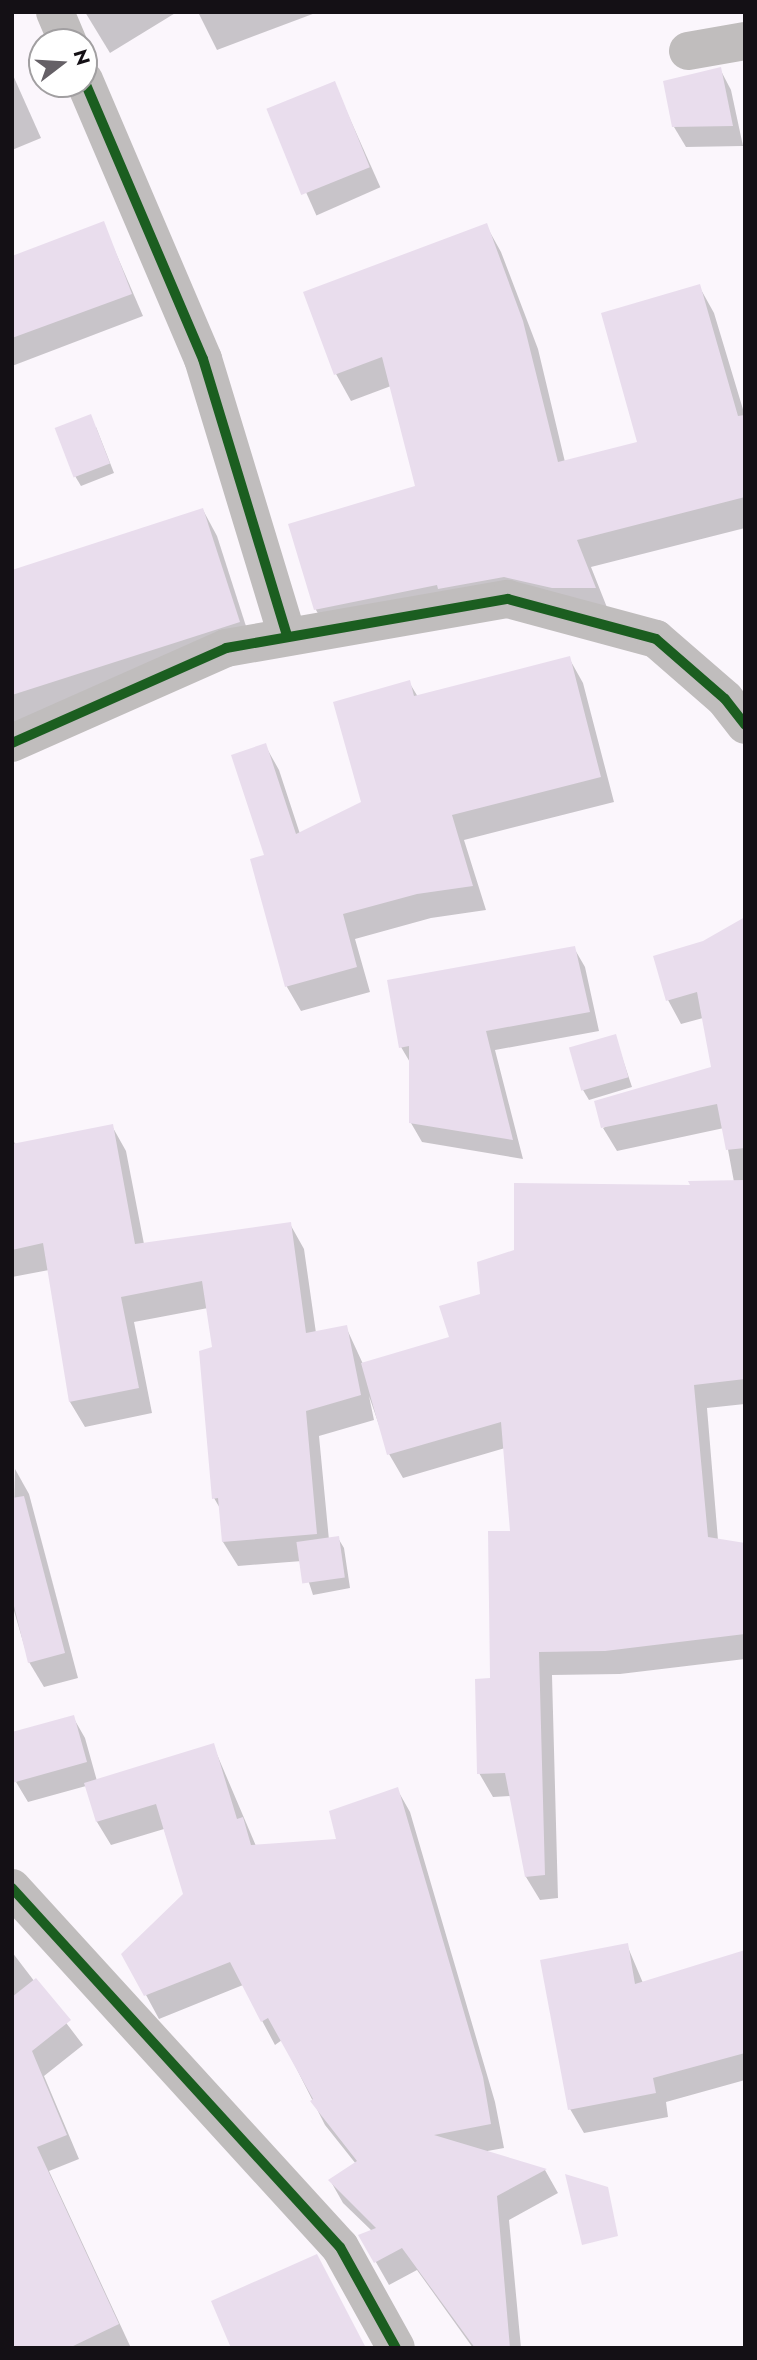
<!DOCTYPE html>
<style>
body{margin:0}
#map{position:relative;width:757px;height:2360px;overflow:hidden;background:#fbf6fc;font-family:Jost,sans-serif}
div>[style]{position:absolute}
[style*='--x']{left:calc(var(--x)*1px);top:calc(var(--y)*1px);width:calc(var(--w)*1px);rotate:calc(var(--a)*1deg)}
.shadow>*{inset:0;background:#0003;transform-origin:0 0}
.building>*{inset:0;background:#e9dded;transform-origin:0 0}
.minor>*{height:38px;margin:-19px;padding:0 19px;transform-origin:19px;border-radius:19px;background:#c0bdbd}
.cycleway>*{height:10px;margin:-5px;padding:0 5px;transform-origin:5px;border-radius:5px;background:#1b5e20}
span{translate:-50% -50%;white-space:nowrap;text-align:center;line-height:1.15;-webkit-text-stroke:5px #fff;paint-order:stroke}
.frame{position:absolute;inset:0;border:14px solid #141015;pointer-events:none}
.north{position:absolute;left:28px;top:28px;width:70px;height:70px;box-sizing:border-box;background:#fff;border:2px solid #a19fa1;border-radius:50%;rotate:73deg;font-size:19px;font-weight:700;line-height:28px;text-align:center;color:#141015}
.north::after{content:'';display:block;margin:auto;width:24px;height:32px;background:#656066;clip-path:polygon(50% 0,100% 100%,50% 72%,0 100%)}
</style>
<div id="map">
<div class="shadow">
<i style="clip-path:polygon(85px 12px,177px 12px,110px 53px)"></i>
<i style="clip-path:polygon(198px 12px,318px 12px,217px 50px)"></i>
<i style="clip-path:polygon(720px 69px,731px 90px,743px 146px,686px 147px,674px 127px)"></i>
<i style="clip-path:polygon(12px 73px,41px 138px,12px 150px)"></i>
<i style="left:334px;top:83px;width:114px;height:70px;rotate:66deg"></i>
<i style="clip-path:polygon(103px 223px,143px 316px,12px 366px,12px 258px)"></i>
<i style="clip-path:polygon(486px 225px,501px 252px,538px 349px,565px 462px,639px 443px,699px 286px,714px 313px,745px 416px,745px 528px,591px 567px,610px 615px,521px 604px,332px 637px,316px 610px,290px 526px,417px 487px,391px 386px,351px 401px,336px 374px)"></i>
<i style="clip-path:polygon(96px 427px,114px 473px,81px 486px,75px 476px)"></i>
<i style="clip-path:polygon(203px 510px,217px 536px,253px 648px,12px 748px,12px 572px)"></i>
<i style="clip-path:polygon(569px 658px,583px 683px,614px 802px,464px 840px,486px 910px,431px 918px,355px 939px,370px 992px,301px 1011px,287px 987px,252px 860px,267px 856px,265px 745px,279px 770px,300px 834px,364px 803px,409px 682px,418px 697px)"></i>
<i style="clip-path:polygon(745px 919px,745px 1404px,707px 1408px,718px 1540px,745px 1544px,745px 1659px,620px 1674px,552px 1675px,558px 1898px,540px 1900px,526px 1877px,511px 1796px,493px 1797px,479px 1773px,512px 1533px,505px 1448px,403px 1478px,389px 1454px,369px 1396px,374px 1420px,319px 1436px,329px 1540px,338px 1538px,344px 1548px,350px 1588px,313px 1595px,302px 1561px,238px 1566px,223px 1542px,221px 1510px,214px 1498px,214px 1349px,208px 1308px,134px 1322px,152px 1413px,85px 1427px,70px 1402px,49px 1270px,12px 1277px,12px 1139px,16px 1145px,112px 1126px,126px 1151px,144px 1244px,290px 1224px,304px 1249px,316px 1333px,346px 1327px,363px 1364px,451px 1338px,482px 1295px,692px 1186px,734px 1182px,724px 1128px,617px 1151px,603px 1128px,713px 1068px,703px 1018px,681px 1024px,668px 1000px,704px 943px)"></i>
<i style="clip-path:polygon(574px 948px,585px 967px,599px 1031px,495px 1050px,523px 1159px,422px 1142px,411px 1123px,411px 1064px,401px 1047px)"></i>
<i style="clip-path:polygon(615px 1036px,632px 1087px,589px 1100px,583px 1090px)"></i>
<i style="clip-path:polygon(15px 1469px,29px 1494px,78px 1678px,44px 1687px,29px 1662px,12px 1604px)"></i>
<i style="clip-path:polygon(73px 1717px,85px 1738px,97px 1781px,213px 1745px,256px 1846px,338px 1841px,397px 1789px,410px 1812px,495px 2102px,504px 2148px,482px 2152px,545px 2170px,558px 2193px,509px 2220px,521px 2348px,473px 2348px,417px 2270px,389px 2285px,361px 2236px,372px 2231px,343px 2203px,330px 2180px,356px 2164px,325px 2125px,282px 2040px,275px 2045px,243px 1985px,159px 2019px,146px 1995px,185px 1894px,164px 1829px,111px 1845px,97px 1822px,86px 1786px,28px 1802px,16px 1782px)"></i>
<i style="clip-path:polygon(627px 1945px,643px 1983px,745px 1952px,745px 2080px,666px 2102px,668px 2117px,584px 2133px,570px 2109px)"></i>
<i style="clip-path:polygon(12px 1952px,83px 2045px,44px 2076px,79px 2159px,49px 2171px,131px 2348px,12px 2348px)"></i>
</div>
<div class="building">
<i style="clip-path:polygon(721px 67px,733px 126px,672px 127px,663px 81px)"></i>
<i style="left:335px;top:81px;width:93px;height:74px;rotate:68deg"></i>
<i style="clip-path:polygon(104px 221px,132px 294px,12px 338px,12px 256px)"></i>
<i style="clip-path:polygon(487px 223px,523px 321px,558px 462px,637px 442px,601px 313px,700px 284px,738px 416px,745px 415px,745px 497px,577px 540px,596px 588px,552px 588px,504px 577px,438px 589px,437px 585px,314px 610px,288px 524px,415px 486px,382px 357px,334px 375px,303px 292px)"></i>
<i style="left:91px;top:414px;width:53px;height:39px;rotate:69deg"></i>
<i style="clip-path:polygon(203px 508px,240px 622px,12px 695px,12px 570px)"></i>
<i style="clip-path:polygon(570px 656px,601px 777px,452px 815px,473px 886px,417px 894px,343px 914px,357px 967px,285px 987px,250px 859px,264px 855px,231px 755px,266px 743px,296px 834px,361px 802px,333px 702px,410px 680px,414px 696px)"></i>
<i style="clip-path:polygon(745px 917px,745px 1148px,726px 1150px,717px 1104px,601px 1128px,594px 1101px,711px 1067px,697px 992px,666px 1001px,653px 956px,703px 941px)"></i>
<i style="clip-path:polygon(575px 946px,590px 1012px,486px 1031px,513px 1140px,409px 1123px,409px 1046px,399px 1048px,387px 980px)"></i>
<i style="left:616px;top:1034px;width:45px;height:49px;rotate:74deg"></i>
<i style="clip-path:polygon(113px 1124px,135px 1244px,291px 1222px,306px 1333px,347px 1325px,361px 1395px,306px 1411px,317px 1534px,222px 1542px,218px 1498px,212px 1499px,199px 1351px,212px 1347px,202px 1281px,121px 1297px,139px 1388px,69px 1402px,43px 1243px,12px 1250px,12px 1144px)"></i>
<i style="clip-path:polygon(745px 1180px,745px 1379px,694px 1385px,708px 1537px,745px 1543px,745px 1634px,605px 1651px,539px 1652px,545px 1875px,525px 1877px,505px 1773px,477px 1774px,475px 1679px,490px 1678px,488px 1531px,510px 1531px,501px 1422px,387px 1455px,361px 1363px,449px 1337px,439px 1306px,480px 1294px,477px 1262px,514px 1250px,514px 1183px,690px 1185px,688px 1181px)"></i>
<i style="clip-path:polygon(24px 1496px,65px 1653px,28px 1663px,12px 1598px,12px 1498px)"></i>
<i style="left:339px;top:1536px;width:42px;height:43px;rotate:82deg"></i>
<i style="clip-path:polygon(74px 1715px,87px 1762px,12px 1783px,12px 1732px)"></i>
<i style="clip-path:polygon(214px 1743px,237px 1819px,243px 1817px,251px 1845px,336px 1839px,329px 1811px,398px 1787px,483px 2077px,491px 2124px,434px 2135px,547px 2169px,497px 2196px,510px 2348px,475px 2348px,402px 2248px,374px 2263px,358px 2235px,376px 2228px,328px 2180px,357px 2161px,310px 2101px,313px 2099px,268px 2018px,261px 2022px,230px 1962px,144px 1996px,121px 1954px,183px 1894px,156px 1804px,96px 1822px,84px 1783px)"></i>
<i style="clip-path:polygon(628px 1943px,635px 1984px,745px 1950px,745px 2053px,653px 2078px,656px 2093px,568px 2110px,540px 1960px)"></i>
<i style="clip-path:polygon(36px 1978px,71px 2020px,32px 2051px,67px 2135px,37px 2147px,119px 2324px,69px 2348px,12px 2348px,12px 1997px)"></i>
<i style="clip-path:polygon(565px 2174px,608px 2187px,618px 2236px,582px 2245px)"></i>
<i style="clip-path:polygon(317px 2254px,366px 2348px,231px 2348px,211px 2301px)"></i>
</div>
<div class="minor">
<i style="--x:55;--y:12;--w:33;--a:67"></i>
<i style="--x:688;--y:51;--w:58;--a:-10"></i>
<i style="--x:84;--y:80;--w:303;--a:66.9"></i>
<i style="--x:203;--y:359;--w:289;--a:73.1"></i>
<i style="--x:12;--y:743;--w:234;--a:-23.9"></i>
<i style="--x:226;--y:648;--w:286;--a:-9.9"></i>
<i style="--x:508;--y:599;--w:153;--a:15.1"></i>
<i style="--x:656;--y:639;--w:91;--a:41"></i>
<i style="--x:725;--y:699;--w:33;--a:52"></i>
<i style="--x:12;--y:1888;--w:486;--a:47.6"></i>
<i style="--x:340;--y:2247;--w:115;--a:61"></i>
</div>
<div class="cycleway">
<i style="--x:84;--y:80;--w:303;--a:66.9"></i>
<i style="--x:203;--y:359;--w:289;--a:73.1"></i>
<i style="--x:12;--y:743;--w:234;--a:-23.9"></i>
<i style="--x:226;--y:648;--w:286;--a:-9.9"></i>
<i style="--x:508;--y:599;--w:153;--a:15.1"></i>
<i style="--x:656;--y:639;--w:91;--a:41"></i>
<i style="--x:725;--y:699;--w:33;--a:52"></i>
<i style="--x:12;--y:1888;--w:486;--a:47.6"></i>
<i style="--x:340;--y:2247;--w:115;--a:61"></i>
</div>
<div class="frame"></div>
<div class="north">N</div>
</div>
